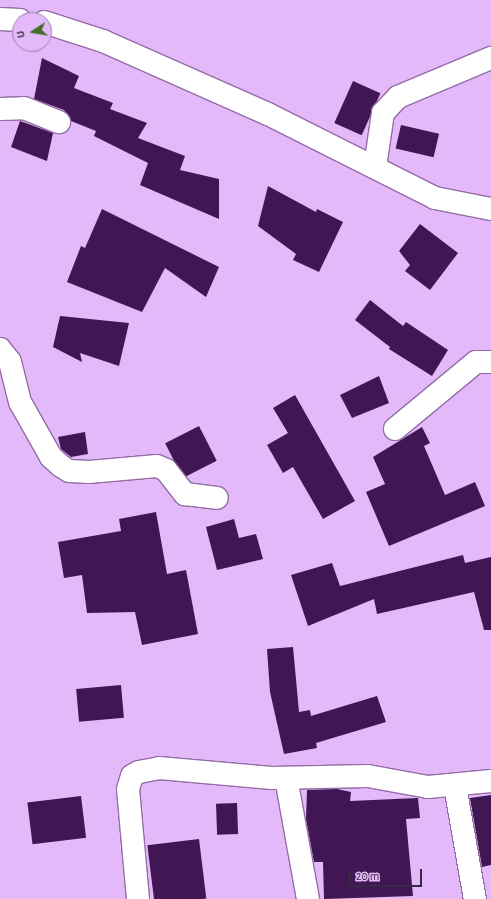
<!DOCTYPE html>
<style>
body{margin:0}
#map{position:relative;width:491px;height:899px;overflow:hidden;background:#e3b9f9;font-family:"Alegreya Sans",sans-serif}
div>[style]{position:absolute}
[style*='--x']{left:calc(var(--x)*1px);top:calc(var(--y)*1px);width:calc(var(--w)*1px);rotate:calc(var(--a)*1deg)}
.building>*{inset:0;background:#401752;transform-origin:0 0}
.roads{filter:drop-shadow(1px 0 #936ca7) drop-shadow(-1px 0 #936ca7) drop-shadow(0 1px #936ca7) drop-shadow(0 -1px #936ca7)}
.minor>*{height:22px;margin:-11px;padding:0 11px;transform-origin:11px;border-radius:11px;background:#fff}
span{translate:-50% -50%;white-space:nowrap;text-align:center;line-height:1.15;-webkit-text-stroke:4px #e3b9f9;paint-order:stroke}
.north{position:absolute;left:12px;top:12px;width:40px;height:40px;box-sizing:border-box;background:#e3b9f9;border:1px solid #9f7faf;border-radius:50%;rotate:258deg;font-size:11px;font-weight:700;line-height:16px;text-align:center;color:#392841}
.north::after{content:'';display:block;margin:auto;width:14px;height:18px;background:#456d28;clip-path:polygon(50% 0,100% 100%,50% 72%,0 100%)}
.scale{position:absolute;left:349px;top:869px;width:73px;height:18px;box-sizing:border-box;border:2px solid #392841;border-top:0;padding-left:5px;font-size:12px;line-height:14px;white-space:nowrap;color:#392841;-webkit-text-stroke:3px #e3b9f9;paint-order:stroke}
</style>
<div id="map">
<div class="building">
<i style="clip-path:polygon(42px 58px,79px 76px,74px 88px,113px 103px,110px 109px,147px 123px,138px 138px,185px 156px,180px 170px,219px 179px,219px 219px,140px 185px,148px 163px,94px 136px,96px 131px,71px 121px,64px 110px,34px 99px)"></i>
<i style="left:353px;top:81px;width:30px;height:46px;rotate:24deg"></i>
<i style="clip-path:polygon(20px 121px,53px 133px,47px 161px,11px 147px)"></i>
<i style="left:401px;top:125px;width:39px;height:24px;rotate:13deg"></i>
<i style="clip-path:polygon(268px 186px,316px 212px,317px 209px,343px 222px,319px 272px,293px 260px,296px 254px,258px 226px)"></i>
<i style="clip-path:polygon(102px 209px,219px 267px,206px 297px,165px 268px,142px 312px,67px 282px,81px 246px,85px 248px)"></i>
<i style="clip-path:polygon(420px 224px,458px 253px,430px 290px,405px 271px,410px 265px,399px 251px)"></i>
<i style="clip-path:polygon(370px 300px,403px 326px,406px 322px,448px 350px,432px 376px,389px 349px,390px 347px,355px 320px)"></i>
<i style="clip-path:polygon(60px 316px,129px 323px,119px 366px,80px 353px,82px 362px,53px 347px)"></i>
<i style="clip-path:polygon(379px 376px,389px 403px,352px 418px,340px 395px)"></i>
<i style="clip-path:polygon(295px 395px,355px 501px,323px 519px,293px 467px,283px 473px,267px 445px,288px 433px,273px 408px)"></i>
<i style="left:199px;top:426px;width:39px;height:38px;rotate:63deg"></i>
<i style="clip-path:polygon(422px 427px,430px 443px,424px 446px,445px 495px,475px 482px,485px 506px,389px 546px,366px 492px,385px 484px,373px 457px)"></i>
<i style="clip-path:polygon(85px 432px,88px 454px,71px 457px,61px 449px,58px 437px)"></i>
<i style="clip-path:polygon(156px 512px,167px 574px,186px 570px,198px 634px,142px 645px,135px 612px,87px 613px,82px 575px,64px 578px,58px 542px,121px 531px,119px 519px)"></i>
<i style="clip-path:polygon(234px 519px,239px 538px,256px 534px,263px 559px,217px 570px,206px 527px)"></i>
<i style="clip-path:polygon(463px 555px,465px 563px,491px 557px,491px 630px,484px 630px,474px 592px,377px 614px,374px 599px,308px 626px,291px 575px,332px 563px,340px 586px)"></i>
<i style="clip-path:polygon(293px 647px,299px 712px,310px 710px,311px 716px,377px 696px,386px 722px,316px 743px,317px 748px,284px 754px,270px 692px,267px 649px)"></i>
<i style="left:121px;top:685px;width:33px;height:45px;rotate:85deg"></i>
<i style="clip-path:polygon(337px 789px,351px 792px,350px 801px,418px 798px,420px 818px,406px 819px,413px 896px,324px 899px,323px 862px,314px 862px,306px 819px,307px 790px)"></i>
<i style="clip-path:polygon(491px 795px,491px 865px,482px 867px,470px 798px)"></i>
<i style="left:81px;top:796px;width:42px;height:54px;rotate:83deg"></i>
<i style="left:237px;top:803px;width:31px;height:21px;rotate:88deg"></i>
<i style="left:199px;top:839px;width:60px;height:52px;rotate:83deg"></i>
</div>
<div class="roads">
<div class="minor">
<i style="--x:0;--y:19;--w:20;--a:3"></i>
<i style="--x:44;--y:22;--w:62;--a:17.9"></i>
<i style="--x:103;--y:41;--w:180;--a:23.9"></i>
<i style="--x:268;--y:114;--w:187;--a:26.7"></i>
<i style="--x:435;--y:198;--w:57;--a:11.1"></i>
<i style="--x:0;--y:109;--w:24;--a:-2"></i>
<i style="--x:24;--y:108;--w:38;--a:22"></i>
<i style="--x:375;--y:167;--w:55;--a:-81.6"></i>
<i style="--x:383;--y:113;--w:22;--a:-47"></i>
<i style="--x:398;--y:97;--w:101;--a:-22.8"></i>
<i style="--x:0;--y:349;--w:16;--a:52"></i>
<i style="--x:10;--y:362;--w:41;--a:76"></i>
<i style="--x:20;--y:402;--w:63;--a:60.6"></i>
<i style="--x:51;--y:457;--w:13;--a:42"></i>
<i style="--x:61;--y:466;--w:9;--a:32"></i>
<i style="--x:69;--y:471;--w:20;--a:3"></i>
<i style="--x:89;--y:472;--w:68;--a:-5"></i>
<i style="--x:157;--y:466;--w:10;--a:24"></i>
<i style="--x:166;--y:470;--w:31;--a:52"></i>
<i style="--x:185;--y:494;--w:32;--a:7"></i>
<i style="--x:395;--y:429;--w:105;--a:-39.6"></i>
<i style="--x:476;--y:362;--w:15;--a:0"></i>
<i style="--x:286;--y:778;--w:123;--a:79.7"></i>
<i style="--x:455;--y:786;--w:115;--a:80"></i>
<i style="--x:138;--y:899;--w:110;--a:-95.2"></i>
<i style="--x:128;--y:789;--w:14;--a:-73"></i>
<i style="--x:132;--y:776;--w:8;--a:-30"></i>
<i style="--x:139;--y:772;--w:20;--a:-11"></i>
<i style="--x:159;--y:768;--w:113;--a:5.1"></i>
<i style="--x:272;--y:778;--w:96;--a:-1.2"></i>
<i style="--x:368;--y:776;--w:61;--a:10.4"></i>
<i style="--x:428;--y:787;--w:63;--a:-5.4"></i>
</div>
</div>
<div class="north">U</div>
<div class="scale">20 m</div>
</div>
